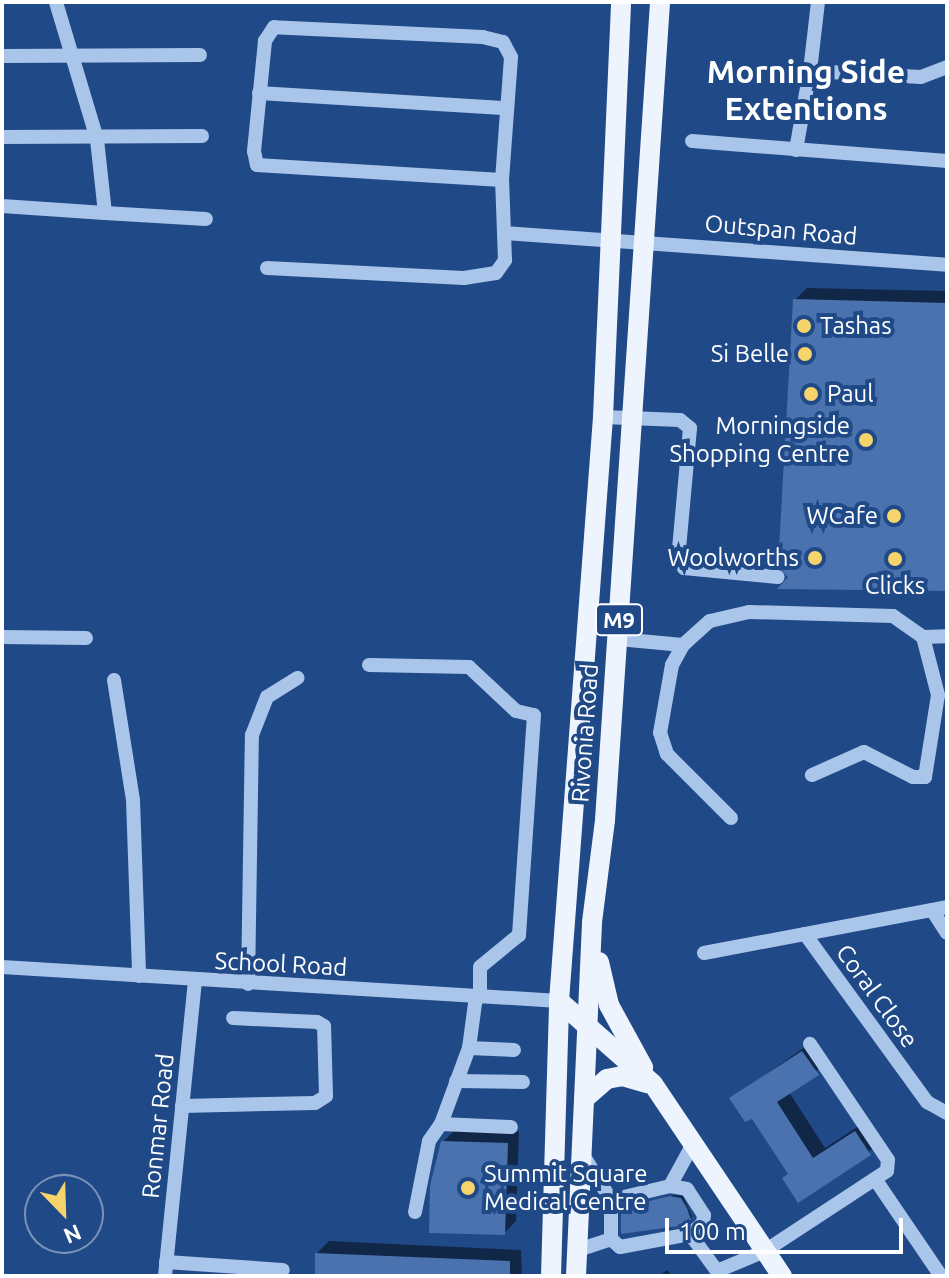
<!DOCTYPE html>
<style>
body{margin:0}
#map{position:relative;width:949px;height:1278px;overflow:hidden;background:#204987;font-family:Ubuntu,sans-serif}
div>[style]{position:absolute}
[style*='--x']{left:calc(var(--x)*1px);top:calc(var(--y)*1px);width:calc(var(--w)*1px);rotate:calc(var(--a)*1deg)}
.shadow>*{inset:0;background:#0007}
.building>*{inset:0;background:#4972af}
.minor>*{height:14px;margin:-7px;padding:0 7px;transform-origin:7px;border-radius:7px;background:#aac5ea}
.major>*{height:20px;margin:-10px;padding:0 10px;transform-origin:10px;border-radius:10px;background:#eef4fe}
.dots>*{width:22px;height:22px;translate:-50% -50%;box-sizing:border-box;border:4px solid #204987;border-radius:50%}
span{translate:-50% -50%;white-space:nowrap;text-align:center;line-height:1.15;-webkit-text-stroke:8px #204987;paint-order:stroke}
.shield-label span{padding:2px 6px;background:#204987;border:2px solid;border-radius:6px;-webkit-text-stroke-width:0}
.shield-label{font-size:22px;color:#fff;font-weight:700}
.street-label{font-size:24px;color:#fff}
.poi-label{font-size:24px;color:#fff}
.left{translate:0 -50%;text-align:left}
.right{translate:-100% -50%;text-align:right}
.district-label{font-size:32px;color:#fff;font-weight:700}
.frame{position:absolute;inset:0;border:4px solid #fff;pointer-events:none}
.north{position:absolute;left:24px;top:1174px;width:80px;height:80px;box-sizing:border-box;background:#204987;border:2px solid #7992b7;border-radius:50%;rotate:157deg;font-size:22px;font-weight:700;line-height:32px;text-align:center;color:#fff}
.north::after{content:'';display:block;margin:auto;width:28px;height:36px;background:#f7d46b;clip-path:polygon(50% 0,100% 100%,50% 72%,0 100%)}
.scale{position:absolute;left:665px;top:1218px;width:238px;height:36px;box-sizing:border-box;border:4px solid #fff;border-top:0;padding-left:10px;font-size:24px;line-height:28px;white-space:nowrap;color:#fff;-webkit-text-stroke:6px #204987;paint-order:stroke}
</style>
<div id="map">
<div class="shadow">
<i style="clip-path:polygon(807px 288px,947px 291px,947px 589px,791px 577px,795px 300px)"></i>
<i style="clip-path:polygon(815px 1040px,829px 1061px,789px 1092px,825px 1148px,868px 1120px,882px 1142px,799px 1200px,790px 1173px,752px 1116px,732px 1098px)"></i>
<i style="clip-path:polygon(455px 1130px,519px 1132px,516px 1221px,504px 1233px,443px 1142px)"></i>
<i style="clip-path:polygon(674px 1195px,683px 1196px,692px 1217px,685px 1223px,623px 1209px)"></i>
<i style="clip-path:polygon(329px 1241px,521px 1250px,522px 1276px,317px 1276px,317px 1253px)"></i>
<i style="clip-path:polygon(667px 1270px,672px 1276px,659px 1276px)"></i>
</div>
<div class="building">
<i style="clip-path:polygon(793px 299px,947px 303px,947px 591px,777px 589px,788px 577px,778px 567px)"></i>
<i style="clip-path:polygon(802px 1051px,819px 1075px,777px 1102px,813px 1158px,855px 1131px,871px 1155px,798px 1203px,782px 1178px,788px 1174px,752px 1119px,745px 1122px,729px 1098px)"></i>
<i style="clip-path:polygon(441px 1141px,508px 1143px,505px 1235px,429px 1233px,430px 1186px)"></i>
<i style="clip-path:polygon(670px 1196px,681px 1198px,687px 1208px,691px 1220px,686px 1225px,621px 1234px,621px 1208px)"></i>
<i style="clip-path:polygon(315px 1253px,510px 1261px,510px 1276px,315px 1276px)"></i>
</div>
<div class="minor">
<i style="--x:2;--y:56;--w:198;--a:-0.3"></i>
<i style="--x:810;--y:71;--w:69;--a:-83.4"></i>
<i style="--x:259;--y:93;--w:248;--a:3.5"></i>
<i style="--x:2;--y:137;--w:200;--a:-0.3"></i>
<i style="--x:692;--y:141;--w:256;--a:4.5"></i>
<i style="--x:796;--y:150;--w:80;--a:-80"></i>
<i style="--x:810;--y:71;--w:111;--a:3.1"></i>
<i style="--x:921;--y:77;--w:28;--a:-21"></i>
<i style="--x:2;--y:206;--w:103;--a:3.9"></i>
<i style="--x:105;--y:213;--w:74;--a:-96.2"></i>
<i style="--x:97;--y:139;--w:143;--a:-106.7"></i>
<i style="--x:105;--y:213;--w:101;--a:3.4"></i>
<i style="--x:504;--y:233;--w:444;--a:4.1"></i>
<i style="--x:267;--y:268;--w:197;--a:2.9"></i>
<i style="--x:464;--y:278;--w:32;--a:-9"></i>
<i style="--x:496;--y:273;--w:16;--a:-55"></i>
<i style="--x:505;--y:260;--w:80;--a:-92.1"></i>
<i style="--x:502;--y:180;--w:123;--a:-85.8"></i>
<i style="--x:511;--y:57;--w:17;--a:-118"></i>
<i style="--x:503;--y:42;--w:21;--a:-166"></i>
<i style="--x:483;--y:37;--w:209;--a:-177.3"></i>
<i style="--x:274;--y:27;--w:17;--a:123"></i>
<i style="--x:265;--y:41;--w:111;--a:95.7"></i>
<i style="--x:254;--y:151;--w:14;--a:78"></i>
<i style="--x:257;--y:165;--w:245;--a:3.5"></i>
<i style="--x:603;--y:417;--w:77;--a:2.2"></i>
<i style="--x:680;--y:420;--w:13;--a:39"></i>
<i style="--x:690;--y:428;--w:132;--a:95.2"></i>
<i style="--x:678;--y:559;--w:11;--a:56"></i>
<i style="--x:684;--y:568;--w:94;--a:5.5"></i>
<i style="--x:2;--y:637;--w:84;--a:0.7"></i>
<i style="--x:923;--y:637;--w:24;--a:-2"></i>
<i style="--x:618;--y:639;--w:65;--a:5.3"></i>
<i style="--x:369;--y:665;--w:100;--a:1.1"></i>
<i style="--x:469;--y:667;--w:64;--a:43.1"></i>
<i style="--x:516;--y:711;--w:18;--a:13"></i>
<i style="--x:534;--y:715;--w:221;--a:93.9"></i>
<i style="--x:519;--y:935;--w:50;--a:140.6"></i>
<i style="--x:480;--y:967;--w:30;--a:90"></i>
<i style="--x:114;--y:680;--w:121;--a:81"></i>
<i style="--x:133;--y:800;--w:176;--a:88"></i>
<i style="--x:731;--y:818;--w:91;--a:-135"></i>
<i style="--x:667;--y:754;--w:22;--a:-108"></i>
<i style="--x:660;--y:733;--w:69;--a:-80"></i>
<i style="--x:672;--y:665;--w:23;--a:-61"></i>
<i style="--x:683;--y:645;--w:36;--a:-42"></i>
<i style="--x:710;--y:621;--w:40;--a:-13"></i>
<i style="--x:749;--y:612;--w:144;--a:1.6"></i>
<i style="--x:893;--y:616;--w:37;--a:35"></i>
<i style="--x:923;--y:637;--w:60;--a:75.5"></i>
<i style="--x:938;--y:695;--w:83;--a:99"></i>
<i style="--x:925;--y:777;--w:12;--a:180"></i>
<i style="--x:913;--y:777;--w:55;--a:-153"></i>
<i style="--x:864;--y:752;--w:57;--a:156.1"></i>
<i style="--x:932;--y:910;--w:27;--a:57"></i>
<i style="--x:805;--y:934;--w:208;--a:54"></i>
<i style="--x:927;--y:1102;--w:23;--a:29"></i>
<i style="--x:704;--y:953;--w:247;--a:-10.7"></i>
<i style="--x:2;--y:967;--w:558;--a:3.49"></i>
<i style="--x:248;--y:984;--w:249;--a:-89.1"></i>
<i style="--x:252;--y:735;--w:41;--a:-68.5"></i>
<i style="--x:267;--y:697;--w:36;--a:-32"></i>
<i style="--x:469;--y:1048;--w:45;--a:2.5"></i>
<i style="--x:456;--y:1081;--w:67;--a:0.9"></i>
<i style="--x:182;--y:1106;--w:133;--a:-1.3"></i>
<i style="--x:315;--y:1103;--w:13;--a:-32"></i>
<i style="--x:326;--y:1096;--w:70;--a:-91.6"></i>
<i style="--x:324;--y:1026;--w:8;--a:-150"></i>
<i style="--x:317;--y:1022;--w:84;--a:-177.3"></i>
<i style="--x:441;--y:1124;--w:70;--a:2.5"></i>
<i style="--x:875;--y:1179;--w:117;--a:55.8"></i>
<i style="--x:670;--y:1186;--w:17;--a:10"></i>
<i style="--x:687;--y:1189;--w:31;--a:57"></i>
<i style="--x:704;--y:1215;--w:8;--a:97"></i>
<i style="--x:703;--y:1223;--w:17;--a:140"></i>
<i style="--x:690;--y:1234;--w:46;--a:53.9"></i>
<i style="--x:717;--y:1271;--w:52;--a:-22.6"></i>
<i style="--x:765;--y:1251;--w:146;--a:-33.3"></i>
<i style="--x:887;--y:1171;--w:11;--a:-85"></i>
<i style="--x:888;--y:1160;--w:140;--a:-123.9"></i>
<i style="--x:611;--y:1200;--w:61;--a:-13.3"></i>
<i style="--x:670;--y:1186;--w:48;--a:-61.3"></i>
<i style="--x:415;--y:1212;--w:72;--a:-78.8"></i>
<i style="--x:429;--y:1141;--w:21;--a:-55"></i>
<i style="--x:441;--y:1124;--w:81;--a:-69.8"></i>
<i style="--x:469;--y:1048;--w:52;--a:-82.3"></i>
<i style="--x:611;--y:1239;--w:12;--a:42"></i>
<i style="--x:620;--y:1247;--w:71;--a:-10.5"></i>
<i style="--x:578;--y:1250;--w:35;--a:-18"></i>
<i style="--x:611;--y:1239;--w:39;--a:-90"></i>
<i style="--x:611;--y:1200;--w:49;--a:-121.8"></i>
<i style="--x:166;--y:1262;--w:117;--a:3.9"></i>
<i style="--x:165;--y:1276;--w:297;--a:-84.2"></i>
</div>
<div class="major">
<i style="--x:599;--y:962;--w:44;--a:76.9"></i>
<i style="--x:609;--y:1005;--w:71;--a:61.3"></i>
<i style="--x:559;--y:1001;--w:125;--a:41.4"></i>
<i style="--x:653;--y:1084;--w:231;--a:56.1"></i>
<i style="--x:584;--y:1099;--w:30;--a:-41"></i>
<i style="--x:607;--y:1079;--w:15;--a:-11"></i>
<i style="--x:622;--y:1076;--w:26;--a:16"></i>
<i style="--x:551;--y:1276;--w:275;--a:-88.3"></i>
<i style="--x:559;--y:1001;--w:586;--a:-85.69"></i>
<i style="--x:603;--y:417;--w:415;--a:-87.5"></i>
<i style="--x:576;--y:1276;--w:354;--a:-87.4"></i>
<i style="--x:592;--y:922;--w:103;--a:-82.7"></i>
<i style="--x:605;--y:820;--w:820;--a:-86.15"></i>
</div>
<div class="dots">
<i style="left:804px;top:326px;background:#f7d46b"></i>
<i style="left:805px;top:354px;background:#f7d46b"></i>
<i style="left:811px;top:394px;background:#f7d46b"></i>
<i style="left:866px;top:440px;background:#f7d46b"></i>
<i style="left:894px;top:516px;background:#f7d46b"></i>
<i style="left:815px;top:558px;background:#f7d46b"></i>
<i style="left:895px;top:559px;background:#f7d46b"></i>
<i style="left:468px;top:1188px;background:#f7d46b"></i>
</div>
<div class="shield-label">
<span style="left:619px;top:620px">M9</span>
</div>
<div class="street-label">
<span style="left:781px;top:230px;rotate:5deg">Outspan Road</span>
<span style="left:585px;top:733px;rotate:-86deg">Rivonia Road</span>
<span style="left:281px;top:964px;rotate:3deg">School Road</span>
<span style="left:877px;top:996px;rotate:54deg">Coral Close</span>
<span style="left:158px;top:1126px;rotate:-84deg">Ronmar Road</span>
</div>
<div class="poi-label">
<span class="left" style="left:820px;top:326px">Tashas</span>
<span class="right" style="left:789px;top:354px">Si Belle</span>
<span class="left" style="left:827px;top:394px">Paul</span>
<span class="right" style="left:850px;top:440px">Morningside<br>Shopping Centre</span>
<span class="right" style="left:878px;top:516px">WCafe</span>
<span class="right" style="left:799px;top:558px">Woolworths</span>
<span style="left:895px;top:586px">Clicks</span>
<span class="left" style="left:484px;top:1188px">Summit Square<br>Medical Centre</span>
</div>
<div class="district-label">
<span style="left:806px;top:90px">Morning Side<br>Extentions</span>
</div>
<div class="frame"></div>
<div class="north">N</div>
<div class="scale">100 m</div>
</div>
